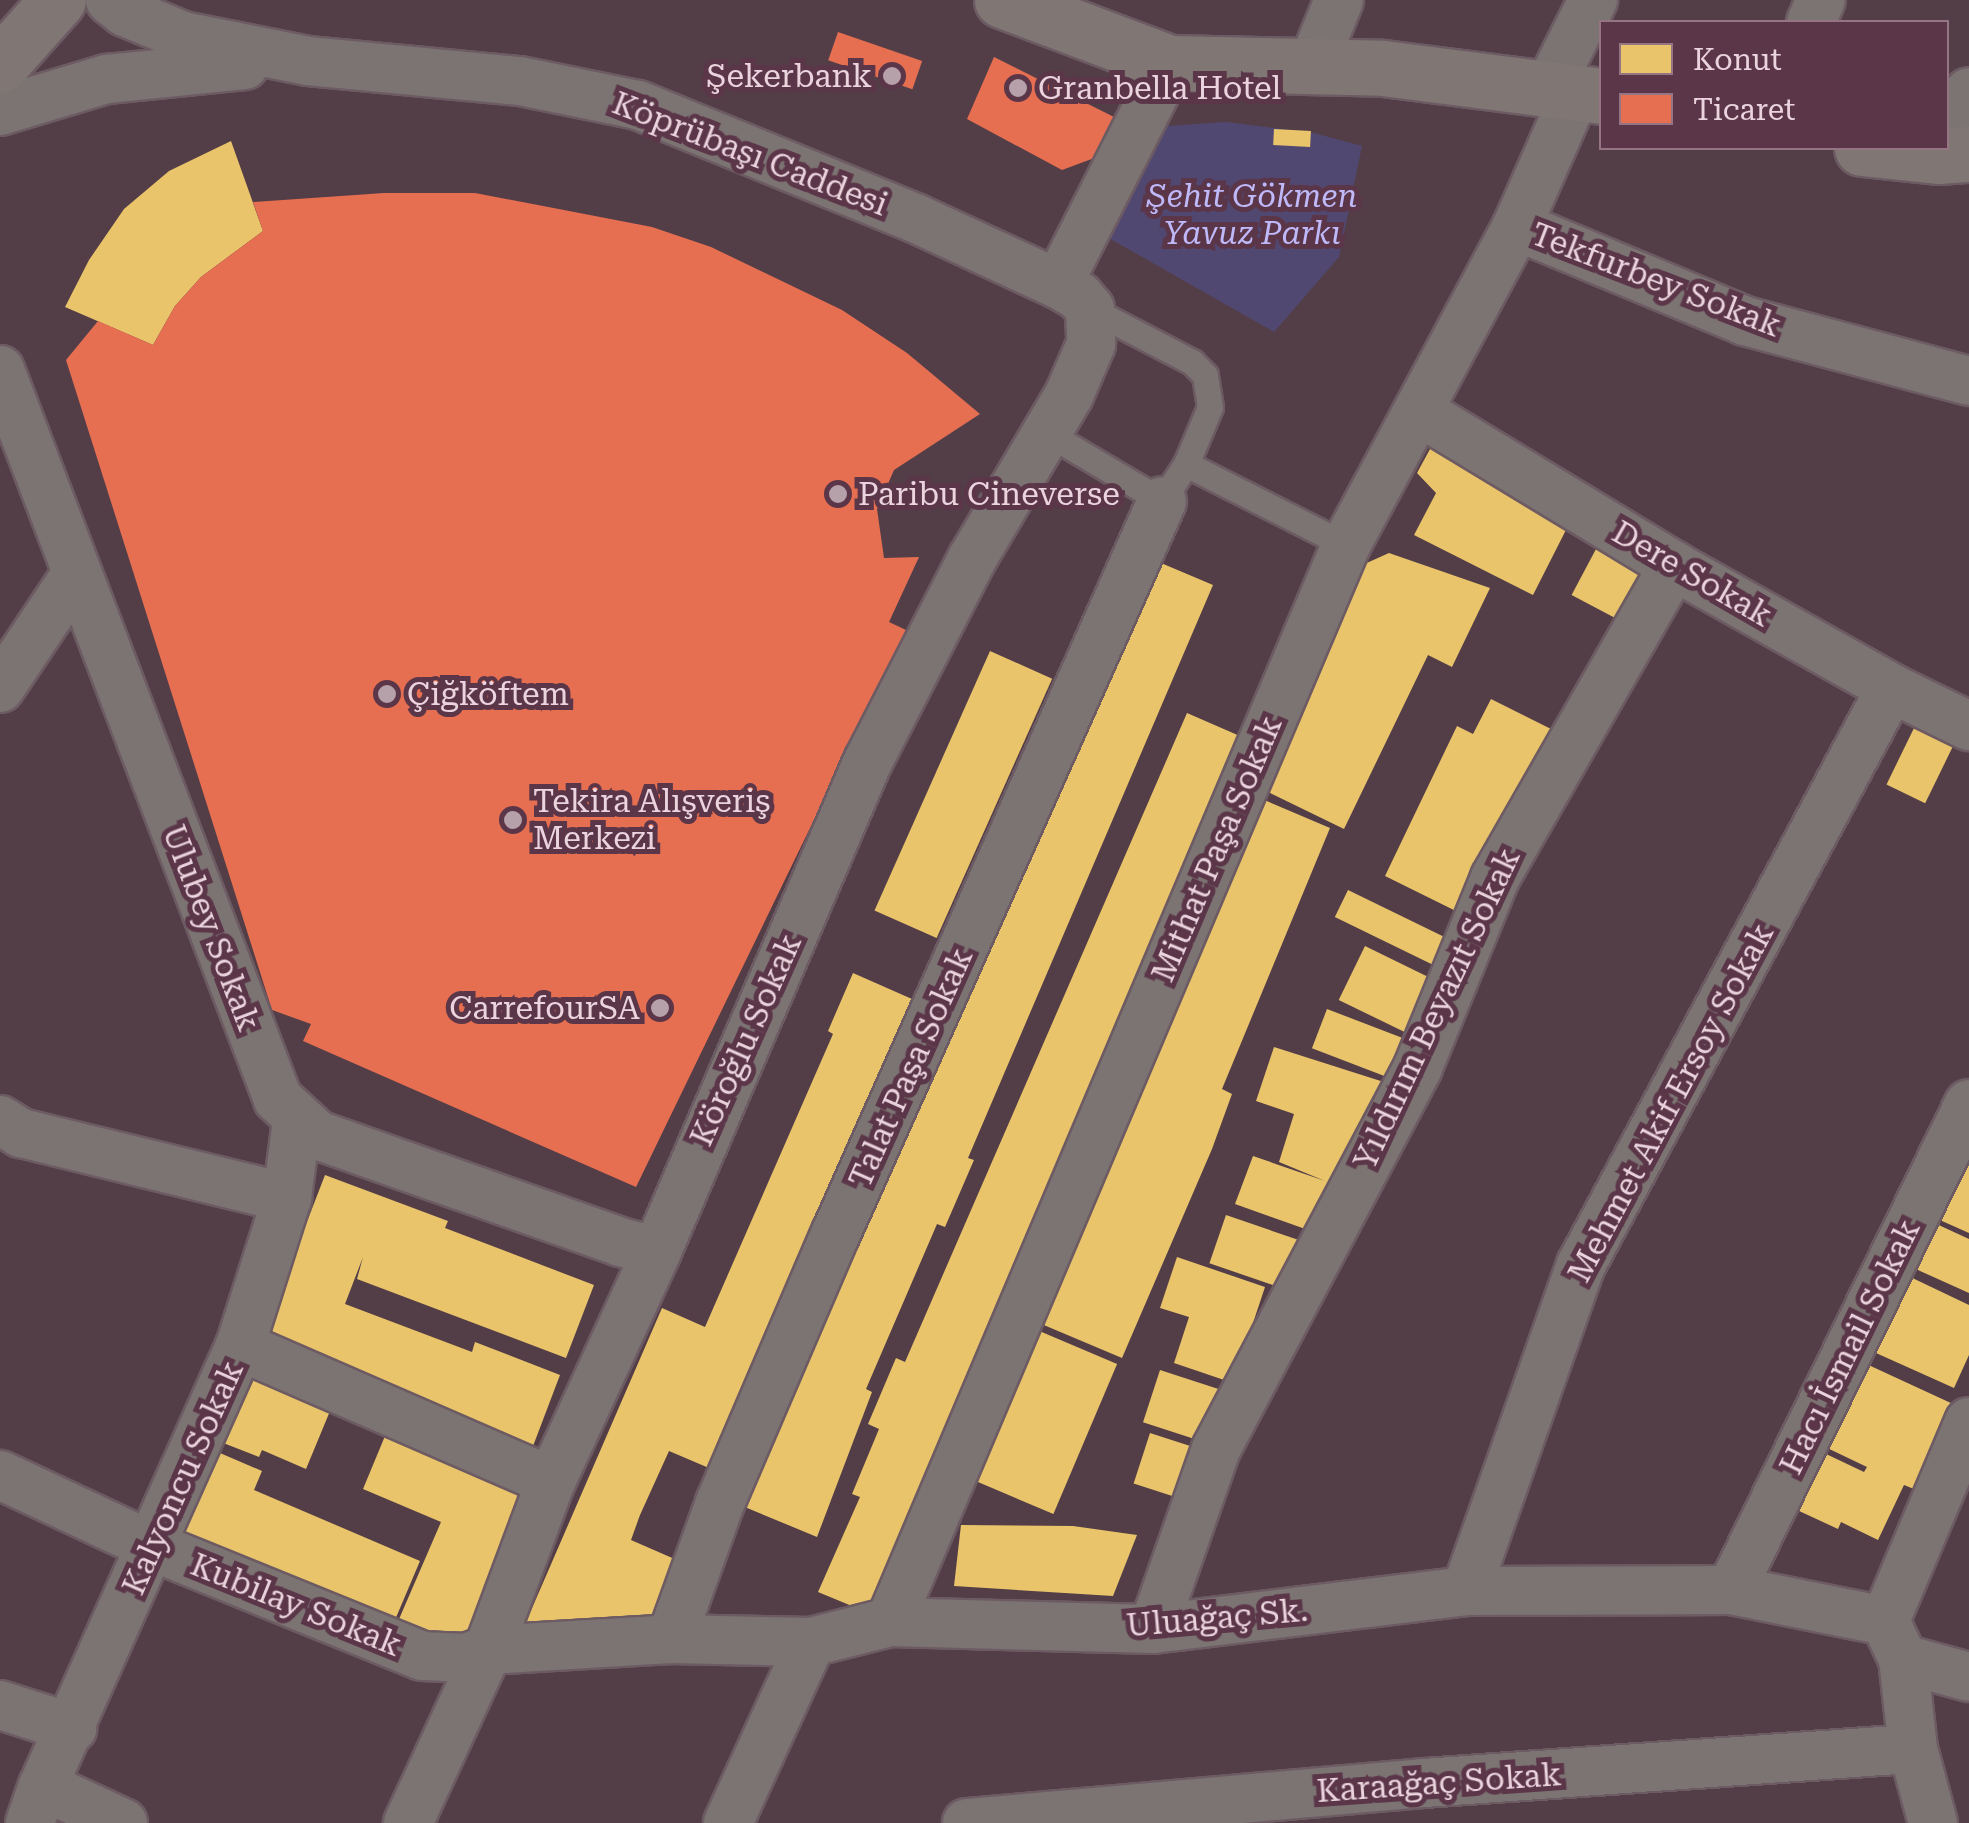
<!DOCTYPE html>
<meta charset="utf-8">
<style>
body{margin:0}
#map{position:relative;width:1969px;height:1823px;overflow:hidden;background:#533e48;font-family:"Roboto Serif",serif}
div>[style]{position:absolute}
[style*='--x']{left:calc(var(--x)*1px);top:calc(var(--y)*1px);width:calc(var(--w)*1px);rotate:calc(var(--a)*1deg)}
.green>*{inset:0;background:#514872}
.homes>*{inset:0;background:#e9c46a;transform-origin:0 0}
.shops>*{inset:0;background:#e76f51;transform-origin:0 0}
.roads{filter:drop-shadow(2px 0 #6d5b63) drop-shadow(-2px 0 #6d5b63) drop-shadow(0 2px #6d5b63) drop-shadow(0 -2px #6d5b63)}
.lane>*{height:25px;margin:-12.5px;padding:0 12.5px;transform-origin:12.5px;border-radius:12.5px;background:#7c7373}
.street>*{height:48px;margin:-24px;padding:0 24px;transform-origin:24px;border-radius:24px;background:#7c7373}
.secondary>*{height:55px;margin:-27.5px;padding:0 27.5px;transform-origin:27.5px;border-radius:27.5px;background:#807775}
.dots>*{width:28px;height:28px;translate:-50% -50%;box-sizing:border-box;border:5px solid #5b3648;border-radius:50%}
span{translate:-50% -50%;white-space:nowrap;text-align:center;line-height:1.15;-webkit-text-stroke:10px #5b3648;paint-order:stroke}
.poi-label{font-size:32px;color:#ebd4de}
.right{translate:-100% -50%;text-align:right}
.left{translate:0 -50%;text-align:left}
.street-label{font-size:32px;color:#ebd4de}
.park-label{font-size:32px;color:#bfb8f9;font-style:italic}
.legend{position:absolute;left:1599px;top:20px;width:350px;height:130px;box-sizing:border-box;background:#5b3648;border:2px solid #957584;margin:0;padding:12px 18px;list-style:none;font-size:30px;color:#ebd4de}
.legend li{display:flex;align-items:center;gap:20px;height:50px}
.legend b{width:50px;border:2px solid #957584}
</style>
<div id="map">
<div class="green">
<i style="clip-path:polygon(1226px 122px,1314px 133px,1362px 146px,1339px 257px,1274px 332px,1100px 233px,1152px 127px)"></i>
</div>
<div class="homes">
<i style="left:1274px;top:129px;width:37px;height:16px;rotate:3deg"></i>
<i style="clip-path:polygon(231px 141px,263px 231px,201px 277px,175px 306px,153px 345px,65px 307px,89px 260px,124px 209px,169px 171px)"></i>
<i style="clip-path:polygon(1436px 438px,1511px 495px,1569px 524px,1533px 595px,1414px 535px,1436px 493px,1417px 473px)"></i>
<i style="left:1596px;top:549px;width:52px;height:52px;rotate:28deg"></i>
<i style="clip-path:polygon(1389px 553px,1490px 588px,1452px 667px,1428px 655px,1344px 829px,1260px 788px,1343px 615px,1360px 566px)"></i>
<i style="clip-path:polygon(1161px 563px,1213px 585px,968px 1158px,974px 1160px,945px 1227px,937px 1224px,866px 1389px,872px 1392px,817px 1537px,740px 1505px,1141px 569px)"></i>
<i style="left:990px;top:651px;width:68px;height:284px;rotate:24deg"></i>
<i style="clip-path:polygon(1491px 699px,1561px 734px,1470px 918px,1385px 876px,1457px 726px,1473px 734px)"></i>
<i style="clip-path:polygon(1187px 713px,1249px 740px,876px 1616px,818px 1592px,860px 1497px,852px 1494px,879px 1429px,868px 1424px,896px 1358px,905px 1362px)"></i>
<i style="left:1915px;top:726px;width:43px;height:65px;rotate:26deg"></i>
<i style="clip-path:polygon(1255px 796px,1330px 828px,1222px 1089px,1232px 1094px,1212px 1149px,1122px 1358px,1039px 1323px)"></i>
<i style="left:1348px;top:890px;width:117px;height:30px;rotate:26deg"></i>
<i style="left:1365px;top:946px;width:75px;height:60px;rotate:26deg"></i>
<i style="clip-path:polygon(853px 973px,921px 1003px,716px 1471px,669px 1451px,640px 1515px,631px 1540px,686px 1564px,660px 1624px,526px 1622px,662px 1308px,705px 1327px,833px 1034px,828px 1031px)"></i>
<i style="left:1327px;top:1009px;width:81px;height:42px;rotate:21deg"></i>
<i style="clip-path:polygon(1274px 1047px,1387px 1083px,1325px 1236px,1235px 1204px,1253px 1156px,1325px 1181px,1279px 1162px,1294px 1114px,1256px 1101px)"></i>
<i style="clip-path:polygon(1969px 1141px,1969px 1233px,1933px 1217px)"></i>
<i style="clip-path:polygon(325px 1175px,448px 1221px,445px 1228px,594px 1285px,566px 1358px,357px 1279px,363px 1257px,345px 1304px,472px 1352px,475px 1342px,560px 1375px,530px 1454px,259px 1346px)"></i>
<i style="left:1226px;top:1215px;width:90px;height:51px;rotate:19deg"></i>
<i style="clip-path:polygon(1930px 1221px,1969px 1239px,1969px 1293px,1909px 1266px)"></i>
<i style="clip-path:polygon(1177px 1257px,1265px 1287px,1233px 1383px,1174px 1363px,1189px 1317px,1160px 1308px)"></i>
<i style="clip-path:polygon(1904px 1274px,1969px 1305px,1969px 1355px,1954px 1388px,1876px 1353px,1896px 1311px,1888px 1307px)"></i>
<i style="left:1037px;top:1330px;width:87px;height:163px;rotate:23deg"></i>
<i style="clip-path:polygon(246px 1362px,335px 1399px,306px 1469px,262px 1450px,259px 1457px,213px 1439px)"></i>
<i style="clip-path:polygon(1862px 1362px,1953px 1404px,1914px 1489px,1904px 1485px,1878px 1540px,1841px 1522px,1838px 1529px,1797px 1510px,1824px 1453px,1864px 1472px,1867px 1467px,1823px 1446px)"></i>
<i style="left:1160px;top:1370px;width:76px;height:55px;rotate:18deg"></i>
<i style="left:1150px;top:1433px;width:61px;height:53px;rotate:18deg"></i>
<i style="clip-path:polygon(385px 1436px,537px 1500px,479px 1638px,393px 1633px,441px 1522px,363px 1489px)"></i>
<i style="clip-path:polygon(206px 1447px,262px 1471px,254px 1490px,420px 1561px,392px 1627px,170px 1531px)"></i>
<i style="clip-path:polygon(961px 1525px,1073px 1526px,1137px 1535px,1113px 1596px,954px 1586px)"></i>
</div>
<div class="shops">
<i style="left:838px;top:32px;width:89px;height:30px;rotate:19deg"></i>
<i style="clip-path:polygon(994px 57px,1118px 119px,1105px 154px,1062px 170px,967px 119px)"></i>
<i style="clip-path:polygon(384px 193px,475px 193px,652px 227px,711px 247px,842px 310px,907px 353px,980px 414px,894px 470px,877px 509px,884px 558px,919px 557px,889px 622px,906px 630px,636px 1187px,303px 1041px,311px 1024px,272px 1010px,66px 360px,98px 321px,153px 345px,175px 306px,201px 277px,263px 231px,253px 202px)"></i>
</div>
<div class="roads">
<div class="lane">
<i style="--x:1047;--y:433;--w:134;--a:30.6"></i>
<i style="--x:1162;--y:501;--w:44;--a:-57"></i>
<i style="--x:1186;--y:464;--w:62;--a:-67.2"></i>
<i style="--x:1210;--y:407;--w:32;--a:-99"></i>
<i style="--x:1205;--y:375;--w:18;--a:-135"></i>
<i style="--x:1192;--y:362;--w:115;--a:-152.5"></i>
<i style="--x:1186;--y:464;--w:179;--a:26.9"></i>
</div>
<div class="street">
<i style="--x:110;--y:0;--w:19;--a:39"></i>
<i style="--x:125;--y:12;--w:63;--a:22.5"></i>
<i style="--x:183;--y:36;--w:127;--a:11.3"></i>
<i style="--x:308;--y:61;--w:213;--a:5.4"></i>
<i style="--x:520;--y:81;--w:120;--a:11.5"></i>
<i style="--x:638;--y:105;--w:299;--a:22.2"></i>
<i style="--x:915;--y:218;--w:157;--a:24.8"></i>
<i style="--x:1058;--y:284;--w:24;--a:30"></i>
<i style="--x:1079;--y:296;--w:17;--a:50"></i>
<i style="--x:1090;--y:309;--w:35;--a:88"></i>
<i style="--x:1091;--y:344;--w:56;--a:113.3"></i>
<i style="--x:1069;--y:395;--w:191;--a:120.6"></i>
<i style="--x:972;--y:559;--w:227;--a:117.2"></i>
<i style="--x:868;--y:761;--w:533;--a:113.3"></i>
<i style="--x:657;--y:1251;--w:253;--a:114.7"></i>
<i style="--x:551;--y:1481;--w:180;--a:110.4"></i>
<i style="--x:488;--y:1650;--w:191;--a:114.8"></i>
<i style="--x:1811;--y:22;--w:24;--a:-66"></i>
<i style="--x:1311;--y:69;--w:74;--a:-67.9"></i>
<i style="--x:1548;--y:90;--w:101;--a:-63.4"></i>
<i style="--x:0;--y:111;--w:112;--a:-16.7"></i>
<i style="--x:107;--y:79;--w:138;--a:-5.8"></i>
<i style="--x:1946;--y:139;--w:52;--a:-63.9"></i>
<i style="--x:1517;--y:226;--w:247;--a:22.6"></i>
<i style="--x:1745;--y:321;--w:232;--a:15"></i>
<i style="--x:1058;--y:284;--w:248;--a:-63.1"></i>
<i style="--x:0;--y:370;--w:780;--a:69.13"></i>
<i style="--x:278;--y:1099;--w:53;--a:42.7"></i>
<i style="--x:317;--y:1135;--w:321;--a:19.4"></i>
<i style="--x:620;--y:1242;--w:38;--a:14"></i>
<i style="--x:1420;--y:412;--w:297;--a:31.2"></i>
<i style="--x:1674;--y:566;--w:249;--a:29.3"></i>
<i style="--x:1891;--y:688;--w:87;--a:26"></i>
<i style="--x:0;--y:688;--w:135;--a:-56.2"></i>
<i style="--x:0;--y:1120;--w:25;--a:32"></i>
<i style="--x:21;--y:1133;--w:274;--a:13.7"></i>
<i style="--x:240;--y:1346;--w:339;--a:23.5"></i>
<i style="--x:0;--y:1475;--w:170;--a:25.1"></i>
<i style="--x:154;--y:1547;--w:289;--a:22.1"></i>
<i style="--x:422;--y:1656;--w:44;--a:2.6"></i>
<i style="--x:466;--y:1658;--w:23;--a:-20"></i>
<i style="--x:488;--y:1650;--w:183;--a:-3.4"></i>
<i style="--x:671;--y:1639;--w:140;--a:1.2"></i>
<i style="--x:811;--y:1642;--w:81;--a:-14.2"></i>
<i style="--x:890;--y:1622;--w:263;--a:1.5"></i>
<i style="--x:1153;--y:1629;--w:315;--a:-6.9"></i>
<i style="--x:1466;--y:1591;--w:265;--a:-0.2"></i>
<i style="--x:1731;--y:1590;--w:157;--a:11.4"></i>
<i style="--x:1731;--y:1590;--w:541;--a:-63.91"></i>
<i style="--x:1466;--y:1591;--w:346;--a:-70.6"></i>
<i style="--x:1581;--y:1265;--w:655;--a:-61.75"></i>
<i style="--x:890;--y:1622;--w:1170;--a:-67.05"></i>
<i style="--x:1346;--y:545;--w:362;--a:-61.8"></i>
<i style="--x:1517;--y:226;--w:146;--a:-66.2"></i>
<i style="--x:1153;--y:1629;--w:191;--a:-70.7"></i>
<i style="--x:1216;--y:1449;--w:432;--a:-62.1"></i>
<i style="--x:1418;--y:1067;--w:204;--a:-67.8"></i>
<i style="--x:1495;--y:878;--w:360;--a:-60.2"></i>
<i style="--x:671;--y:1639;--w:145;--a:-70.2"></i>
<i style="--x:720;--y:1503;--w:294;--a:-66.8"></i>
<i style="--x:836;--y:1233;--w:801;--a:-65.99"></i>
<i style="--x:1903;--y:1659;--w:68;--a:15.3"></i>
<i style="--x:0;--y:1705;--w:76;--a:17.7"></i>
<i style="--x:43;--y:1786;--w:88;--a:24.8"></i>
<i style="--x:30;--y:1823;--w:39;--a:-71"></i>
<i style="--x:43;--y:1786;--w:482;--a:-65.9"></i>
<i style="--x:240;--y:1346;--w:155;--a:-72.4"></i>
<i style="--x:287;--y:1198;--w:79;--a:-82.7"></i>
<i style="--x:728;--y:1823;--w:199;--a:-65.4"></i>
<i style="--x:967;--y:1823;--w:459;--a:-5"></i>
<i style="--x:1424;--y:1783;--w:490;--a:-4"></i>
<i style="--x:1933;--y:1823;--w:77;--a:-105.1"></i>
<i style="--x:1913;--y:1749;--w:91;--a:-96.3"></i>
<i style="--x:1903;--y:1659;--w:42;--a:-115.3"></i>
<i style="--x:1885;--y:1621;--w:216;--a:-67.1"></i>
</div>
<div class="secondary">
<i style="--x:1002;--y:0;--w:179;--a:20.6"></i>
<i style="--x:1170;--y:63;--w:213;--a:1.3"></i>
<i style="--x:1383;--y:68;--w:221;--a:7.3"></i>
<i style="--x:0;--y:65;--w:87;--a:-48.3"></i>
<i style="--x:1862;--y:148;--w:76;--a:6"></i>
<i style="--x:1938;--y:156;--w:31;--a:-4"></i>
</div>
</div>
<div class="dots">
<i style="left:892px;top:76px;background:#b6a0aa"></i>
<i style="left:1018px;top:88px;background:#b6a0aa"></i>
<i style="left:838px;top:494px;background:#b6a0aa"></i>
<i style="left:387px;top:694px;background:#b6a0aa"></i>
<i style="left:513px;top:820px;background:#b6a0aa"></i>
<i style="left:660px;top:1008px;background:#b6a0aa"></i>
</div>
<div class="poi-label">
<span class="right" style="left:872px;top:76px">Şekerbank</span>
<span class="left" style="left:1038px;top:88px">Granbella Hotel</span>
<span class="left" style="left:858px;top:494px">Paribu Cineverse</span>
<span class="left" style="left:407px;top:694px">Çiğköftem</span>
<span class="left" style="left:533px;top:820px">Tekira Alışveriş<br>Merkezi</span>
<span class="right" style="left:640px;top:1008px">CarrefourSA</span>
</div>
<div class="street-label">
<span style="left:750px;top:154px;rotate:21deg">Köprübaşı Caddesi</span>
<span style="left:1656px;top:280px;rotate:21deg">Tekfurbey Sokak</span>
<span style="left:1692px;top:574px;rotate:30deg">Dere Sokak</span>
<span style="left:1217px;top:849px;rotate:-67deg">Mithat Paşa Sokak</span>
<span style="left:211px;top:928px;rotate:69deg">Ulubey Sokak</span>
<span style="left:1437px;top:1009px;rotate:-65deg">Yıldırım Beyazıt Sokak</span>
<span style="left:746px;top:1040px;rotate:-66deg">Köroğlu Sokak</span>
<span style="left:911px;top:1068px;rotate:-66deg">Talat Paşa Sokak</span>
<span style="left:1671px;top:1103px;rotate:-62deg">Mehmet Akif Ersoy Sokak</span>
<span style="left:1850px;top:1347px;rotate:-64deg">Hacı İsmail Sokak</span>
<span style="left:183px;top:1478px;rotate:-66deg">Kalyoncu Sokak</span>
<span style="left:296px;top:1605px;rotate:22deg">Kubilay Sokak</span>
<span style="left:1217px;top:1618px;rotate:-5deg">Uluağaç Sk.</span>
<span style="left:1439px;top:1783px;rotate:-4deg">Karaağaç Sokak</span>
</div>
<div class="park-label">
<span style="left:1252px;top:215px">Şehit Gökmen<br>Yavuz Parkı</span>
</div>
<ul class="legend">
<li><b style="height:28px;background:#e9c46a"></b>Konut</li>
<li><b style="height:28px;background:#e76f51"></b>Ticaret</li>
</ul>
</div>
